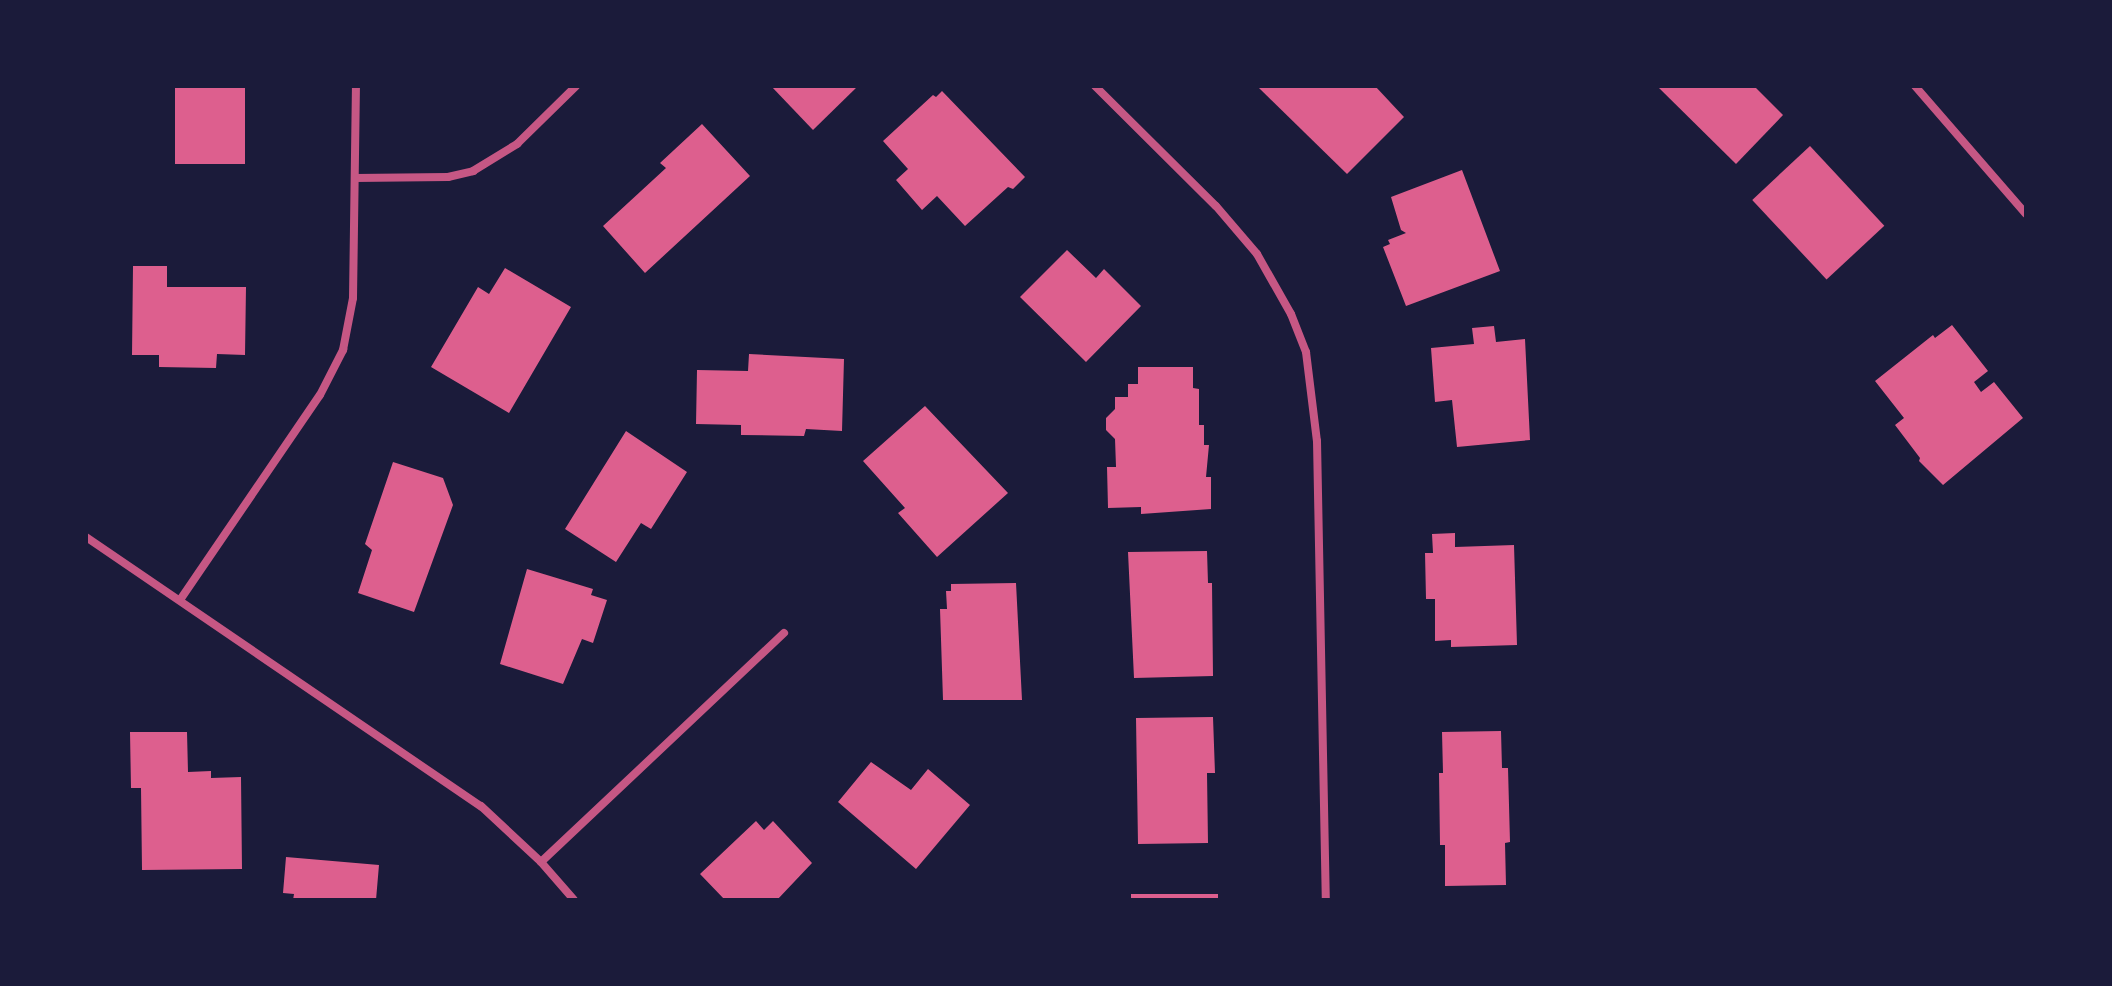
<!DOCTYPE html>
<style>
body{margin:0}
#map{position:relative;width:2112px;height:986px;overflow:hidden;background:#1b1b3a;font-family:"Archivo Narrow",sans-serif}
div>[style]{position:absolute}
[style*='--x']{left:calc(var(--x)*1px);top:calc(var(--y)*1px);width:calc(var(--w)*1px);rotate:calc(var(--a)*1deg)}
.building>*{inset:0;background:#dd5f8e;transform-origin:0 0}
.minor>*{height:8px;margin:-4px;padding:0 4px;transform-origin:4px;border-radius:4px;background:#c65784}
span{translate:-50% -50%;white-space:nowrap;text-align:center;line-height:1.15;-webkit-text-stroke:8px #1b1b3a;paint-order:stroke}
.frame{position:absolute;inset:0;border:88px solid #1b1b3a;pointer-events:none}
</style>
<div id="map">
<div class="building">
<i style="left:175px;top:86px;width:70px;height:78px"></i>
<i style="clip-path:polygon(771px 86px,858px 86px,813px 130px)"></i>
<i style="clip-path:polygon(1262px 86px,1375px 86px,1404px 117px,1347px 174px,1259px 88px)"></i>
<i style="clip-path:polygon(1657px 86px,1754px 86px,1783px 115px,1736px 164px)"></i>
<i style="clip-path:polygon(942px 91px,1025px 177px,1013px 189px,1008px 187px,965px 226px,937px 196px,922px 210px,896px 180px,908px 169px,883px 141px,933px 95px,936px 97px)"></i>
<i style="clip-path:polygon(702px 124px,750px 176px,645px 273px,603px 226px,666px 168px,660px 163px)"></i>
<i style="left:1810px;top:146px;width:109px;height:79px;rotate:47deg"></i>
<i style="clip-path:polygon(1462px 170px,1500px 271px,1406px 306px,1383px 247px,1390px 244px,1388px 240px,1406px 233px,1401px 230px,1391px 197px)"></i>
<i style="clip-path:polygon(1067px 250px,1096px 278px,1104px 269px,1141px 306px,1086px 362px,1020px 297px)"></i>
<i style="clip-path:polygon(133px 266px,167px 266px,167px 287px,246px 287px,245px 355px,217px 354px,216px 368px,159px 367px,159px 355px,132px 355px)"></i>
<i style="clip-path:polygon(505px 268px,571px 307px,509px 413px,431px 367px,478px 287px,489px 294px)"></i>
<i style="clip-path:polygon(1952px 325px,1988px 371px,1974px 382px,1981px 392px,1994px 382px,2023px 418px,1943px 485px,1919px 461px,1920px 458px,1895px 425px,1904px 418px,1875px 381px,1933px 335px,1935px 338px)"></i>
<i style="clip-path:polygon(1494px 326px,1496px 342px,1525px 339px,1530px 440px,1457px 447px,1452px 400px,1435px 402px,1431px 348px,1474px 344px,1472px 328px)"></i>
<i style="clip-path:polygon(749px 354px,844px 359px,842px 431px,806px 429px,804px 436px,741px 435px,741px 425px,696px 424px,697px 370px,748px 371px)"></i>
<i style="clip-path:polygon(1138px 367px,1193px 367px,1193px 388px,1199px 389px,1199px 425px,1204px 425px,1204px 445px,1209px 445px,1206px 477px,1211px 477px,1211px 509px,1141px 514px,1141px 507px,1108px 508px,1107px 467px,1116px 467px,1115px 439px,1106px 430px,1106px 418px,1115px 409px,1115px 397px,1128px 397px,1128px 384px,1138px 384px)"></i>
<i style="clip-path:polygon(925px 406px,1008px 493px,937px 557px,898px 513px,905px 508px,863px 461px)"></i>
<i style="clip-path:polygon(626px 431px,687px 472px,651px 529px,641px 523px,616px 562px,565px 529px)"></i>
<i style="clip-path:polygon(393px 462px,443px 478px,453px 505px,414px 612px,358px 593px,372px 550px,365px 544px)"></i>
<i style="clip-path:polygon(1455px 533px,1455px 547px,1514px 545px,1517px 645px,1451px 647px,1451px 640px,1435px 641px,1435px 599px,1426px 599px,1425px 553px,1433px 553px,1432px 534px)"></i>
<i style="clip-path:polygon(1207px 551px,1208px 583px,1212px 583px,1213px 676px,1134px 678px,1128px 552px)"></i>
<i style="clip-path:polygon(527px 569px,593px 589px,591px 595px,607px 600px,593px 643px,582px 639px,563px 684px,500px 664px)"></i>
<i style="clip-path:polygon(1016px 583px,1022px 700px,943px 700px,940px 609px,947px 609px,946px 591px,951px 591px,951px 584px)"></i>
<i style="clip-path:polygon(1213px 717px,1215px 773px,1207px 773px,1208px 843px,1138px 844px,1136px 718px)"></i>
<i style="clip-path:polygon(1501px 731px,1502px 768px,1508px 768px,1510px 842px,1505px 843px,1506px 885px,1445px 886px,1445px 845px,1440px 845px,1439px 773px,1443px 773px,1442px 732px)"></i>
<i style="clip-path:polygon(130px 732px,187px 732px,188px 772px,211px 771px,211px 778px,241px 777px,242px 869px,142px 870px,141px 788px,131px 788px)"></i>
<i style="clip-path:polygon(871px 762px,911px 790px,928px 769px,970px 805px,916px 869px,838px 802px)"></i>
<i style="clip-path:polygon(756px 821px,764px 830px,773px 821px,812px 863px,777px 900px,725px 900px,700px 874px)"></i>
<i style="clip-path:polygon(286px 857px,379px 865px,376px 900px,293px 900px,294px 894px,283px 893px)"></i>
<i style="left:1131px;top:894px;width:87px;height:6px"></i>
</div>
<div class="minor">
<i style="--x:1095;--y:86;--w:170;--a:44.8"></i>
<i style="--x:1216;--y:206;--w:63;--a:49.5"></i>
<i style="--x:1257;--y:254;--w:69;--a:60.5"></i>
<i style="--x:1291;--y:314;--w:41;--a:68.5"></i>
<i style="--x:1306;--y:352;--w:90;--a:83"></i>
<i style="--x:1317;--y:441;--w:459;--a:88.9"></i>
<i style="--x:1915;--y:86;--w:169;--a:49.1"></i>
<i style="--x:355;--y:178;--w:93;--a:-0.6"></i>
<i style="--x:448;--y:177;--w:26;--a:-13"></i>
<i style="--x:473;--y:171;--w:52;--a:-31.5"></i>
<i style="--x:517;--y:144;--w:83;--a:-44.5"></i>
<i style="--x:86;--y:537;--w:478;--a:34.3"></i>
<i style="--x:481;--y:806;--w:82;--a:43"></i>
<i style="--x:541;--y:862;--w:50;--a:49"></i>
<i style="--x:180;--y:600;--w:248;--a:-55.7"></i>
<i style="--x:320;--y:395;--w:51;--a:-62.9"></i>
<i style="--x:343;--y:350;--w:53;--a:-79.1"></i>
<i style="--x:353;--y:298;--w:212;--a:-89.2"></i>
<i style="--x:541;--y:862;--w:334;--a:-43.3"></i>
</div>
<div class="frame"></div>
</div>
